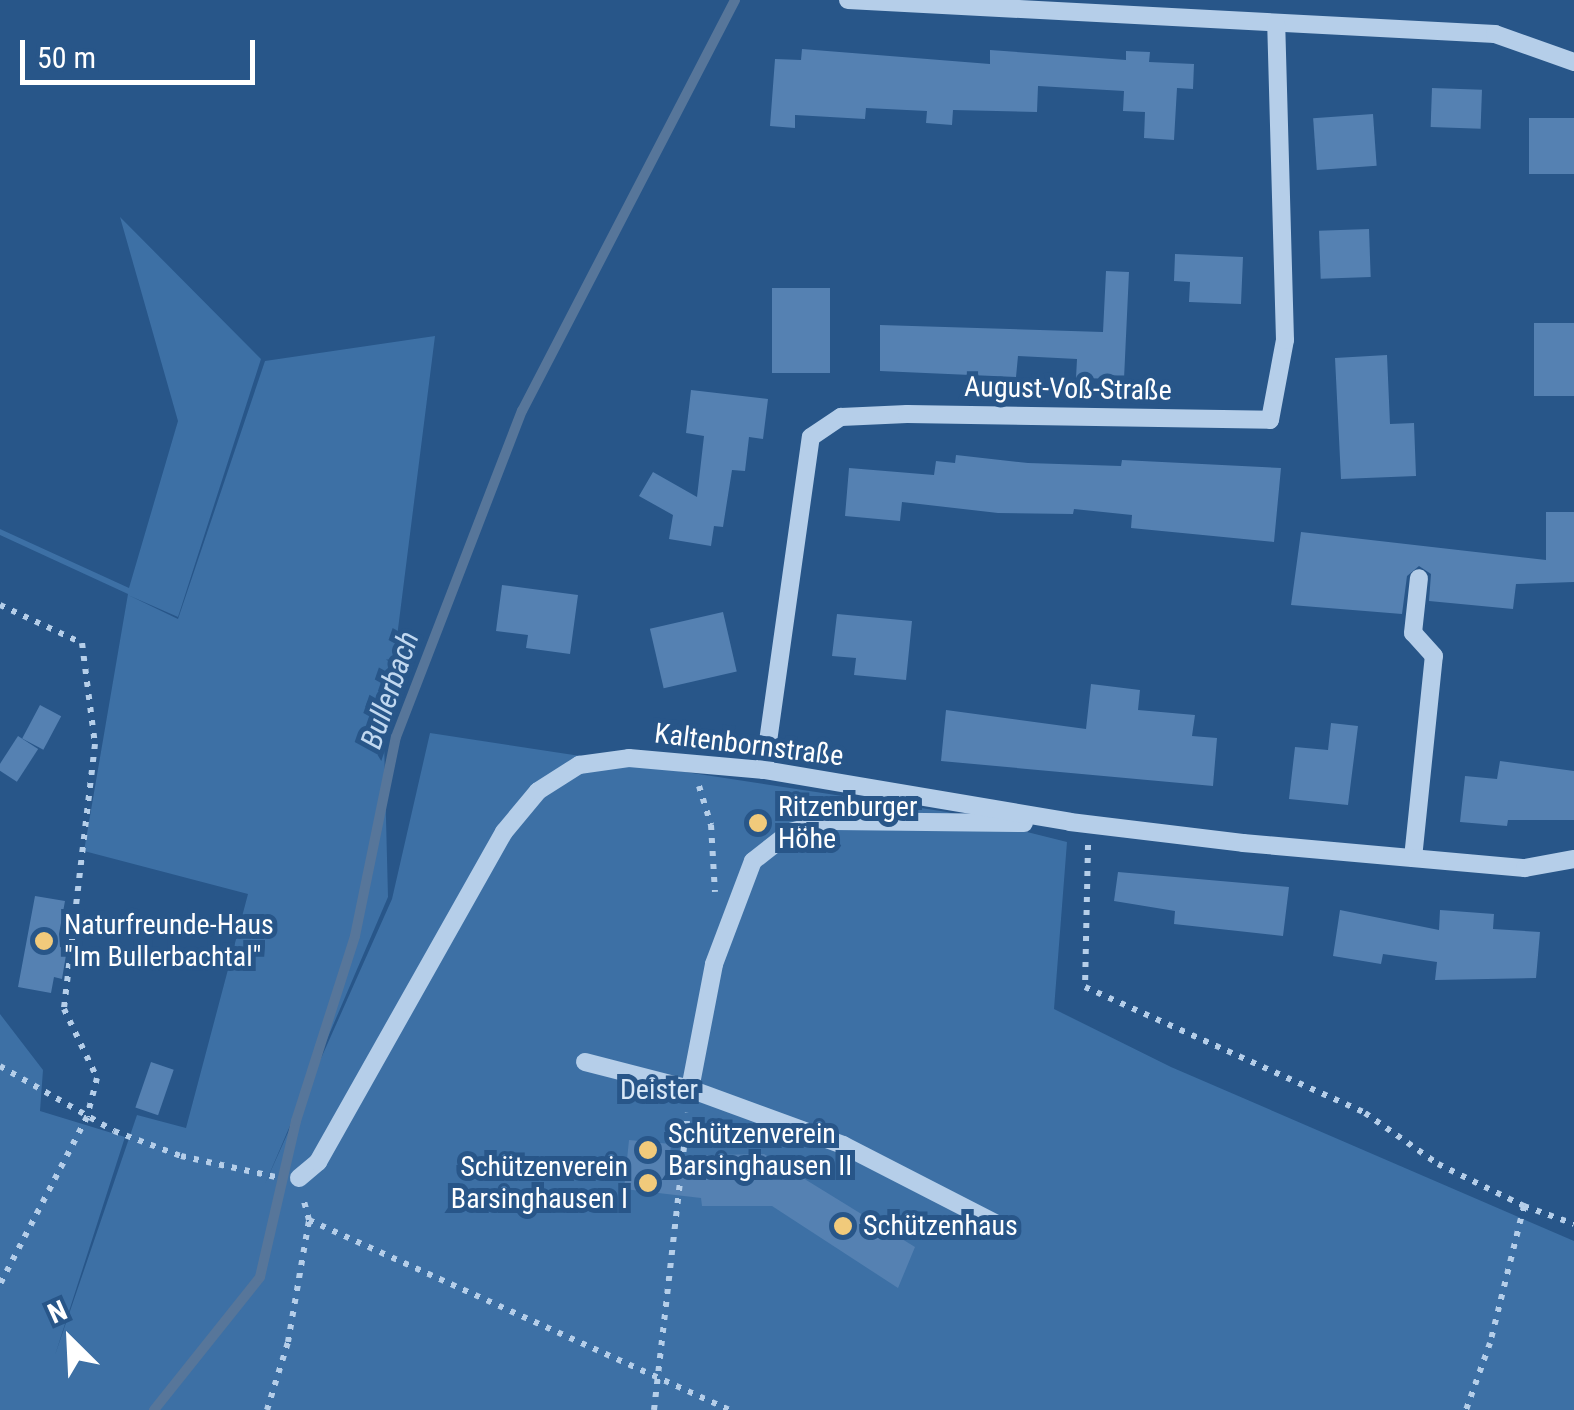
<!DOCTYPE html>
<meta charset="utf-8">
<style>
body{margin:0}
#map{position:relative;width:1574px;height:1410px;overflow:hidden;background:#285689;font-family:"Roboto Condensed",sans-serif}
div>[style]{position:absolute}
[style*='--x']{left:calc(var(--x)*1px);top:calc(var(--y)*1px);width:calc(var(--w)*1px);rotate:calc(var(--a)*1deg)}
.green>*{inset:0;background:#3d70a5}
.stream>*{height:10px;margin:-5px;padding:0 5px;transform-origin:5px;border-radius:5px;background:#57769a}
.building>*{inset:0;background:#5581b2;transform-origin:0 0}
.path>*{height:6px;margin-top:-3px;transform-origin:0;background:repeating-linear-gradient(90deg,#b5cee9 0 5px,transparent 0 13px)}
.minor>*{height:18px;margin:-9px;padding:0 9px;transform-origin:9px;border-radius:9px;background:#b5cee9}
.dots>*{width:28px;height:28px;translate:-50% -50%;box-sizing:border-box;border:5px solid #285689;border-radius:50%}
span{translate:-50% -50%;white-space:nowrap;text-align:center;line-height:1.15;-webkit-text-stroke:10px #285689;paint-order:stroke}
.street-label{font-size:28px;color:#fff}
.poi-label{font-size:28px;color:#fff}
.left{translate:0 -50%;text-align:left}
.right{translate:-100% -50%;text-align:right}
.park-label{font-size:28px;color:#d9e8f7}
.water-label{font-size:30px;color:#c1d8f0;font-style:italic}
.north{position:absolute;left:20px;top:1290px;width:100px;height:100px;-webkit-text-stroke:8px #285689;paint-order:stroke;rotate:336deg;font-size:28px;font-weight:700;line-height:40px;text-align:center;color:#fff}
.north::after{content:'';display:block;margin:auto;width:35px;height:45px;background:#fff;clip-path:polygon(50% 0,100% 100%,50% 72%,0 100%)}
.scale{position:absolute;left:20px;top:40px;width:235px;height:45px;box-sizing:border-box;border:5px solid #fff;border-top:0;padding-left:12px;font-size:30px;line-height:35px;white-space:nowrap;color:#fff;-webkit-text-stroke:8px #285689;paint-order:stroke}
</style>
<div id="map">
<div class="green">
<i style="clip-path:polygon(120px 217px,261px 359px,178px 617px,128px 595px,178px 619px,265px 361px,435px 336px,384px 740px,388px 897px,265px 1184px,392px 899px,430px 733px,947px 812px,1067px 842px,1054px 1009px,1171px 1067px,1574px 1241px,1574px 1410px,0 1410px,0 1014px,43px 1070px,40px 1111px,125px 1137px,55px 1355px,137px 1115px,186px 1128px,248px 894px,84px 851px,128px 594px,0 535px,0 529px,129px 588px,178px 421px)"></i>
</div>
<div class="stream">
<i style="--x:154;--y:1410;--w:170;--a:-51.4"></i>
<i style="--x:260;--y:1277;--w:160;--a:-77"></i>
<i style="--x:296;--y:1121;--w:194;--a:-72.3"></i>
<i style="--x:355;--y:936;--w:203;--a:-78.4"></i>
<i style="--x:396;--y:737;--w:350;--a:-68.9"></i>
<i style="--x:522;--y:411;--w:463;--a:-62.6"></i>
</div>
<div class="building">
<i style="clip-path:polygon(802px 49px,990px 64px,990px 50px,1126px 60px,1126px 51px,1150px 52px,1149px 62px,1194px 64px,1193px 89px,1177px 88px,1174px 140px,1144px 138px,1145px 112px,1123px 111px,1124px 91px,1038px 86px,1037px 112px,953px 110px,952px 125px,926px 123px,927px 111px,866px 108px,865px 119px,795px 115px,795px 128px,770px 126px,775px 59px,801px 60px)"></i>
<i style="left:1432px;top:88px;width:50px;height:39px;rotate:2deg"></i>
<i style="left:1373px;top:114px;width:52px;height:60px;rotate:86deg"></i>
<i style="left:1574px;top:118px;width:56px;height:45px;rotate:90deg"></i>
<i style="left:1369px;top:229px;width:48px;height:50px;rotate:88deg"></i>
<i style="clip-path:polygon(1175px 254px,1243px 257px,1241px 304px,1189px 302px,1190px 282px,1174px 281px)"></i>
<i style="clip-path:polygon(1106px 271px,1129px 272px,1124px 379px,1076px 378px,1077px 359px,1018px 356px,1016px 377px,880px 371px,880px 325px,1103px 332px)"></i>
<i style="left:772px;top:288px;width:58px;height:85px"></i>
<i style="left:1574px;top:323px;width:73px;height:40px;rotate:90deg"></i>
<i style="clip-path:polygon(1387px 355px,1390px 424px,1414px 423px,1416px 476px,1341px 479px,1335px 358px)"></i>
<i style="clip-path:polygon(691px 390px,768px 399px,763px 439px,749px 437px,745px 471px,732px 470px,723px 527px,714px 526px,711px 546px,669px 539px,673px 515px,639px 496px,653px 472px,697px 497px,704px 436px,686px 433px)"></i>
<i style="clip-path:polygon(956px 455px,1028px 463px,1121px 466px,1122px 460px,1281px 468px,1274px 542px,1131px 528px,1132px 515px,1074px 509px,1073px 514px,998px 513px,902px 502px,900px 521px,845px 516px,849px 468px,934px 475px,936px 461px,955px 463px)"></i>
<i style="clip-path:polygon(1546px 512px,1574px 512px,1574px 582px,1516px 584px,1513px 609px,1429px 601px,1431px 574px,1419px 566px,1407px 576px,1402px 614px,1291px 605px,1301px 532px,1546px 560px)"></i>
<i style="clip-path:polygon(502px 585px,578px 595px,570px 654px,526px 648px,528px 635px,496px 631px)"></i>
<i style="left:723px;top:612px;width:61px;height:75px;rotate:77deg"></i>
<i style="clip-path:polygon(837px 614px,912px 621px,906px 680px,854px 675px,856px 658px,832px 656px)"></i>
<i style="clip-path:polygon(1091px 684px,1140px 690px,1138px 710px,1195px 715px,1192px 736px,1217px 738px,1213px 786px,941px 761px,946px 710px,1086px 729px)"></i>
<i style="left:40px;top:705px;width:24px;height:38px;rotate:28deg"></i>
<i style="clip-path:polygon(1331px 723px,1358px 726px,1348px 805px,1289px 799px,1295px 747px,1328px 750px)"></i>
<i style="left:18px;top:736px;width:24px;height:39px;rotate:33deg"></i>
<i style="clip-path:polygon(1500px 761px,1574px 771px,1574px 820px,1508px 820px,1507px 826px,1460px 822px,1465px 776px,1497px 779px)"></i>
<i style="clip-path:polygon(1118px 872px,1289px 887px,1283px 936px,1174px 924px,1175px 911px,1114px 901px)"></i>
<i style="clip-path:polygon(35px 896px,65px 901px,59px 934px,60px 947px,67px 949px,62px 979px,54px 977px,51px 993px,18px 987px)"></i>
<i style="clip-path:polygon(1340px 910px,1439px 930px,1440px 910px,1494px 914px,1493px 929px,1540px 932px,1536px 978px,1435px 980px,1437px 962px,1383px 954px,1381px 964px,1333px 956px)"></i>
<i style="left:151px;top:1062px;width:24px;height:48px;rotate:19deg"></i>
<i style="clip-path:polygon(629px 1140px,671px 1144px,670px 1156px,764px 1154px,915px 1247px,898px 1288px,772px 1206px,702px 1206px,701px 1198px,624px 1189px)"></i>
</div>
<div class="path">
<i style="--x:0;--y:605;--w:90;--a:24.9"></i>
<i style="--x:82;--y:643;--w:102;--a:82.7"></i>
<i style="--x:95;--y:744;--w:267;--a:96.7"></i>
<i style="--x:64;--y:1009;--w:76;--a:64.4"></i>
<i style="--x:97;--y:1078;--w:40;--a:104.4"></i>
<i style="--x:87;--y:1117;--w:188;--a:117.5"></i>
<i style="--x:699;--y:786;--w:41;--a:72.9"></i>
<i style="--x:711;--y:825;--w:67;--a:86.6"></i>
<i style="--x:1088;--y:845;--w:142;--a:91.2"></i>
<i style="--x:1085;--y:987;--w:307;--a:24.2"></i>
<i style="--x:1365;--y:1113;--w:89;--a:34.9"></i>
<i style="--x:1438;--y:1164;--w:96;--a:26"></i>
<i style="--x:1524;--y:1206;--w:141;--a:103.9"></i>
<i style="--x:1490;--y:1343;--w:71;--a:109.7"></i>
<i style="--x:0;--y:1066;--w:131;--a:29.7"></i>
<i style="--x:114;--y:1131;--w:72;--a:20.5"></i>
<i style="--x:181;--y:1156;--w:97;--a:12.5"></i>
<i style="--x:1524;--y:1206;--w:53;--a:19.8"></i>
<i style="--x:309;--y:1220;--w:462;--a:24.3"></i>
<i style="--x:267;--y:1410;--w:71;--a:-72.8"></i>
<i style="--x:288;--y:1342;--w:124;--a:-80.2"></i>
<i style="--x:309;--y:1220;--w:24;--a:-105"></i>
<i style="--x:654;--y:1410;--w:299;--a:-83.5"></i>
</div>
<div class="minor">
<i style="--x:848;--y:0;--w:648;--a:3.01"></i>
<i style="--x:1495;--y:34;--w:84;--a:19.5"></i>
<i style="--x:764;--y:770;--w:336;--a:-82"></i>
<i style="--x:811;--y:437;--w:36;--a:-34"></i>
<i style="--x:841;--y:417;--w:66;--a:-2.6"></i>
<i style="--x:907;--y:414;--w:363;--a:0.9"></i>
<i style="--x:1270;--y:420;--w:81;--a:-79.4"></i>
<i style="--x:1285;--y:340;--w:315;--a:-91.6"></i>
<i style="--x:1413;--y:858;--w:203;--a:-84.1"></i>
<i style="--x:1434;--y:656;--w:31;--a:-132"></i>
<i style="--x:1413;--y:633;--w:55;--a:-83.8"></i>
<i style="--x:585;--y:1062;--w:108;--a:14.4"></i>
<i style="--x:690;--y:1089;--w:163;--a:20.1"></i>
<i style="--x:843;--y:1145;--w:173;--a:27.2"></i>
<i style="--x:690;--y:1089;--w:127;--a:-79.1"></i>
<i style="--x:714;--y:964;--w:110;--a:-69.3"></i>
<i style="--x:753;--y:861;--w:47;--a:-38.1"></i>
<i style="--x:790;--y:832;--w:44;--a:-14.3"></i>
<i style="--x:833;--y:821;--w:191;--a:0.6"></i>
<i style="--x:299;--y:1178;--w:25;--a:-40"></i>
<i style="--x:318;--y:1162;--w:379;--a:-60.6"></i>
<i style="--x:504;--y:832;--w:53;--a:-50.3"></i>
<i style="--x:538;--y:791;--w:49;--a:-32.4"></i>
<i style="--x:579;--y:765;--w:50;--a:-8"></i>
<i style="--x:629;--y:758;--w:136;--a:5.1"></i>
<i style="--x:764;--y:770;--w:310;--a:9.6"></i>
<i style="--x:1070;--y:822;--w:174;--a:6.9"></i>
<i style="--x:1243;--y:843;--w:283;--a:5.1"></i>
<i style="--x:1525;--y:868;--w:50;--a:-10.4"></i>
</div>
<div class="dots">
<i style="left:758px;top:823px;background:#f1ca7b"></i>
<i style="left:44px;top:941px;background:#f1ca7b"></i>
<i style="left:648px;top:1150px;background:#f1ca7b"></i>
<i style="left:648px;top:1183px;background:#f1ca7b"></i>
<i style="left:843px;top:1226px;background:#f1ca7b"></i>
</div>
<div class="street-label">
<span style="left:1068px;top:389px;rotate:1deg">August-Voß-Straße</span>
<span style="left:749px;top:745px;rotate:7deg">Kaltenbornstraße</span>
</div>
<div class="poi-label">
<span class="left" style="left:778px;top:823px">Ritzenburger<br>Höhe</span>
<span class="left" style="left:64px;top:941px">Naturfreunde-Haus<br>"Im Bullerbachtal"</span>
<span class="left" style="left:668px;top:1150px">Schützenverein<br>Barsinghausen II</span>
<span class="right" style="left:628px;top:1183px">Schützenverein<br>Barsinghausen I</span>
<span class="left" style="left:863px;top:1226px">Schützenhaus</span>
</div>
<div class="park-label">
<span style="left:659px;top:1090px">Deister</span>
</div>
<div class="water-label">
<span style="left:390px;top:690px;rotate:-71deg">Bullerbach</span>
</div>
<div class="north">N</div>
<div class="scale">50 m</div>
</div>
